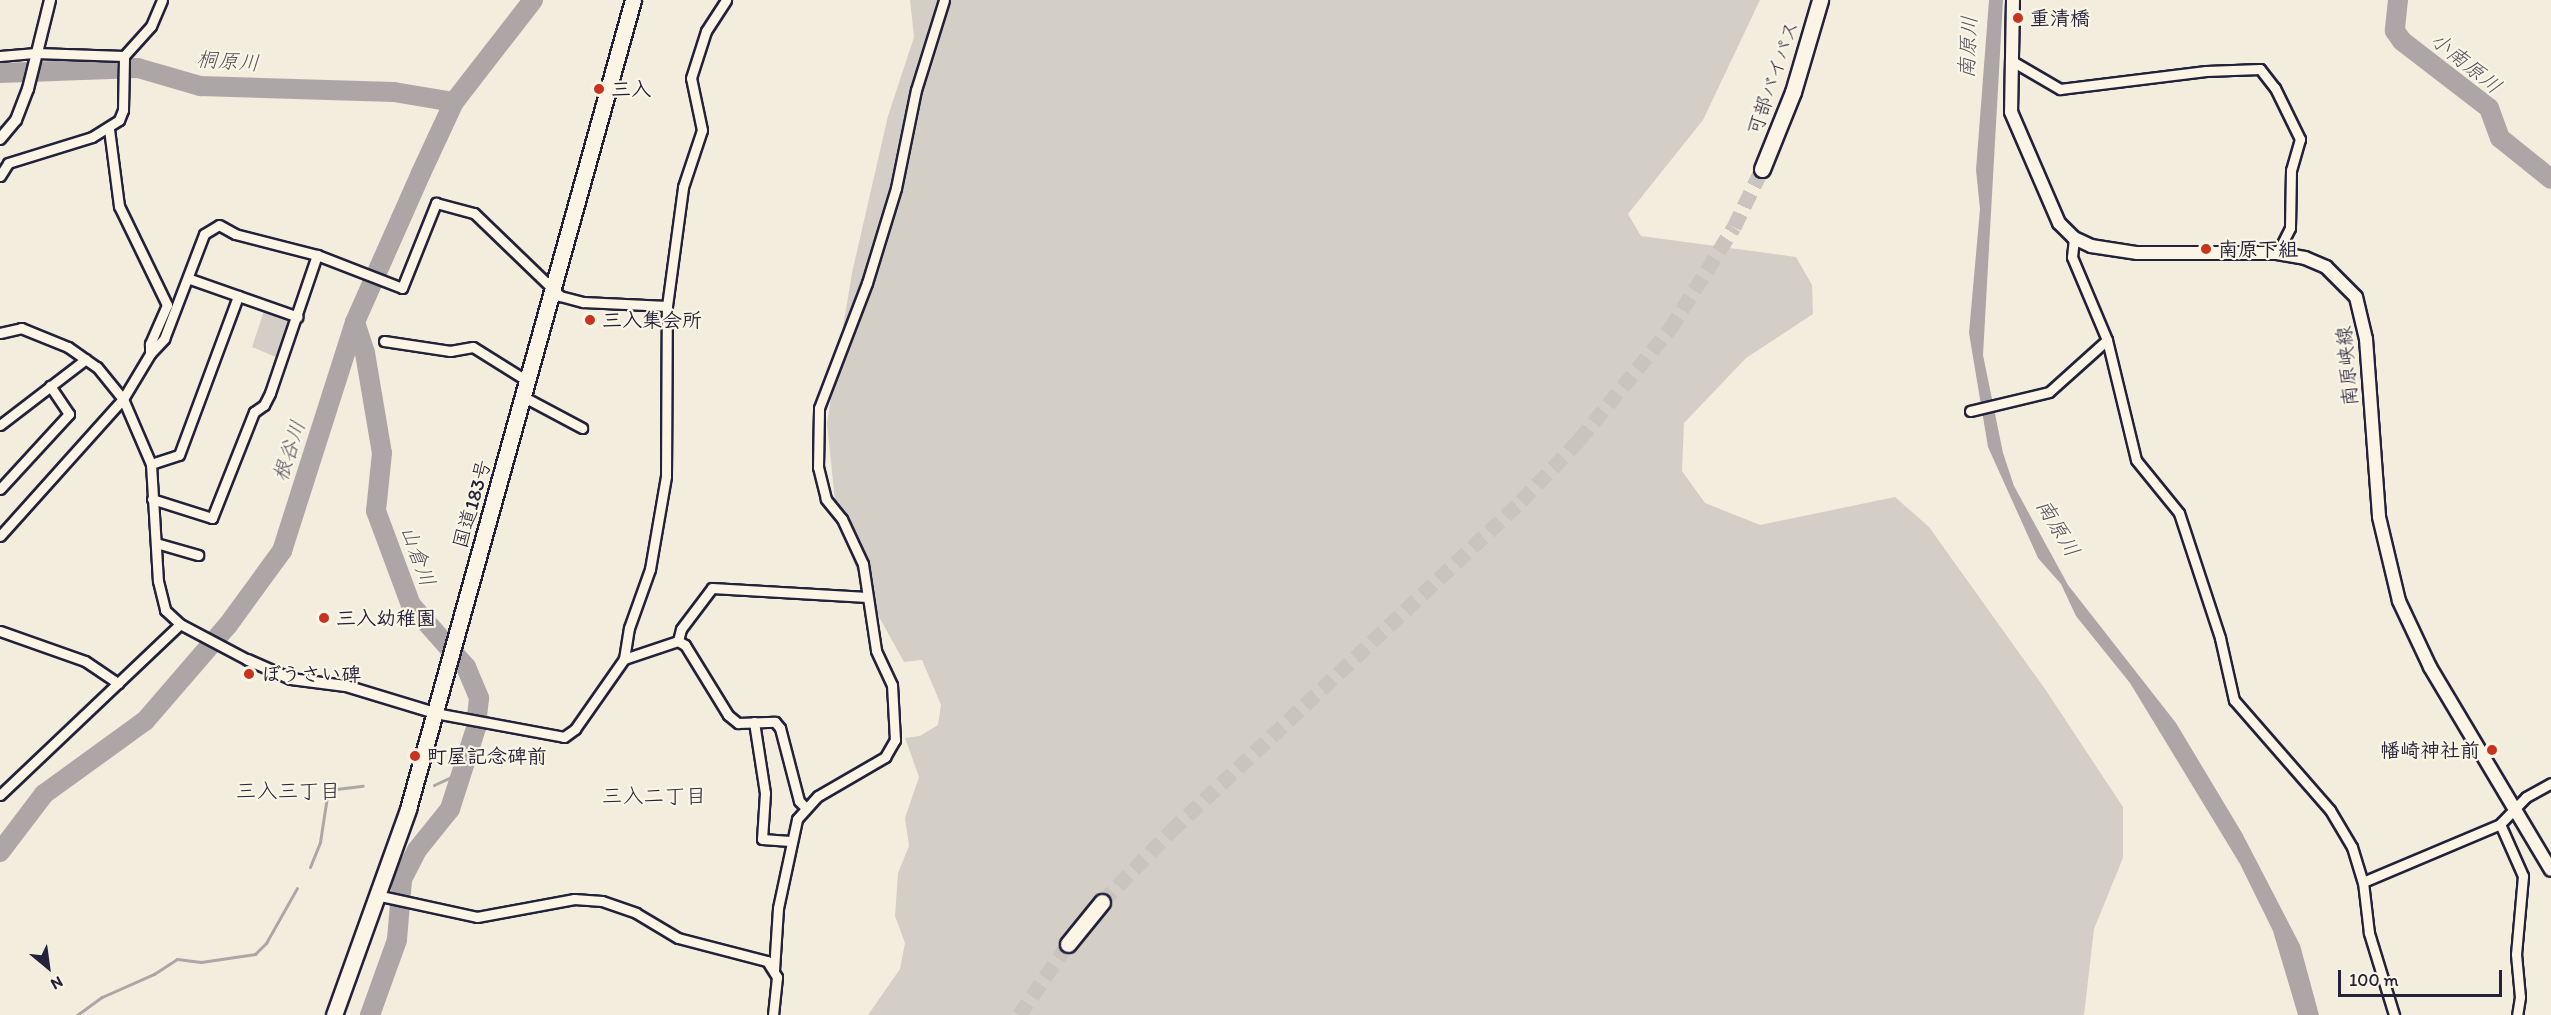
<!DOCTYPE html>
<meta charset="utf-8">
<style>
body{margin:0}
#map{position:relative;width:2551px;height:1015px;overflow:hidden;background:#f3edde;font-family:Itim,"Klee One",sans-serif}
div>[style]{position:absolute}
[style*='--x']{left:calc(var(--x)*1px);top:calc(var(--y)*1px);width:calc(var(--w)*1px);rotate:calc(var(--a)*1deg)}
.green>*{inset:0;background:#d4cfc6}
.water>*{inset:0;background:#aca7a6}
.stream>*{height:3px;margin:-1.5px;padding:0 1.5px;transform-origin:1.5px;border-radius:1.5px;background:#aca7a6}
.river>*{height:20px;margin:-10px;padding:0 10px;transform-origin:10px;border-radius:10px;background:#aca7a6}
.trunk-tunnel>*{height:15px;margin-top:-7.5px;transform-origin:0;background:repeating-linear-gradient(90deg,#c9c4bd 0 15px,transparent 0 23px)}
.roads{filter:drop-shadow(2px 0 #22223b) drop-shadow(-2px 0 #22223b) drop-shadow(0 2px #22223b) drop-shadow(0 -2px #22223b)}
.minor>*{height:9px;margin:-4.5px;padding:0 4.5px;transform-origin:4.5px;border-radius:4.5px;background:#fcf5e5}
.tertiary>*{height:10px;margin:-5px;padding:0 5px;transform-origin:5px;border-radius:5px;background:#fcf5e5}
.secondary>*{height:12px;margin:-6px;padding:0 6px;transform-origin:6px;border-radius:6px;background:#fcf5e5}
.trunk>*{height:15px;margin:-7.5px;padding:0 7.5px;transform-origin:7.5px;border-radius:7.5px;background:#fcf5e5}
.dots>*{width:16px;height:16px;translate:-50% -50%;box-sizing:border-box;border:3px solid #fcf5e5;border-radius:50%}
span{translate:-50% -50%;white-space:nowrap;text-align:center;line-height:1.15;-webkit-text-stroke:4.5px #fcf5e5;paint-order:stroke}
.poi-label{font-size:20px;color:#22223b;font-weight:700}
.left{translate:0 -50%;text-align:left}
.right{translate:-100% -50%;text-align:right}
.street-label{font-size:20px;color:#22223b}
.water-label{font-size:21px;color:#525160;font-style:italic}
.neighbourhood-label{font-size:21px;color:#22223b}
.north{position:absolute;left:18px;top:937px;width:60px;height:60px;-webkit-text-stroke:4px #fcf5e5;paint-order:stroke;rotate:151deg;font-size:16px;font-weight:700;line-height:24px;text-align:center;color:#22223b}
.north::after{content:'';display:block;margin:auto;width:21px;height:27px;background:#22223b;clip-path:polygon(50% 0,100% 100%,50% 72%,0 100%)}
.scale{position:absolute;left:2338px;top:970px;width:164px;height:27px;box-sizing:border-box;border:3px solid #22223b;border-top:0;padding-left:8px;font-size:18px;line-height:21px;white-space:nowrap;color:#22223b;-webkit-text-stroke:4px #fcf5e5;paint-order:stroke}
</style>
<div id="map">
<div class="green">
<i style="clip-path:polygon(910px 0,1760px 0,1703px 120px,1628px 214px,1641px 236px,1796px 257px,1812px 285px,1813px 314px,1746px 358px,1684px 423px,1682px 471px,1705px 503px,1760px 525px,1895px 497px,1929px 527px,2045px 689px,2123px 807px,2123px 858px,2094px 929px,2084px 1015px,868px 1015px,900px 969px,905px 943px,895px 916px,898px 873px,909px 846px,905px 818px,919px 777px,905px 738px,920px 736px,938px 725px,941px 705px,922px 660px,904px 662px,863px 588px,836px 511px,827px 423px,852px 273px,888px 116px,914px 37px)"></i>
<i style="clip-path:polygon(264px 311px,286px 317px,289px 324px,278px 358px,252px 347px)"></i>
</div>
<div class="water">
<i style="clip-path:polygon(1989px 0,2003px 0,1983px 355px,2003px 453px,2014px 486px,2068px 585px,2176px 723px,2242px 833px,2300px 945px,2319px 1015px,2298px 1015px,2273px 931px,2240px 864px,2130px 683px,2076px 616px,2061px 584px,2038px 558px,1988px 447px,1969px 333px,1980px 209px,1976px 170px)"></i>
</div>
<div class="stream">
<i style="--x:434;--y:785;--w:31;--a:-25"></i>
<i style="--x:310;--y:867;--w:27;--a:-68"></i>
<i style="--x:320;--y:842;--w:53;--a:-81.3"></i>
<i style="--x:328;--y:790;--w:35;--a:-7"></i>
<i style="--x:77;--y:1015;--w:31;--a:-36"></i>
<i style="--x:102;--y:997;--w:57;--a:-23.9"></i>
<i style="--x:154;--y:974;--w:27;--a:-33"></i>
<i style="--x:177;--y:959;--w:24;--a:7"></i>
<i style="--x:201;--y:962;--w:55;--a:-8.4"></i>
<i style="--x:255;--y:954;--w:16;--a:-45"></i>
<i style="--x:266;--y:943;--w:63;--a:-60.6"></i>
</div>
<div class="river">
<i style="--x:2398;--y:0;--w:31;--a:96"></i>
<i style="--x:2395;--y:31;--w:12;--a:55"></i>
<i style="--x:2402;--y:41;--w:110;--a:37.6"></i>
<i style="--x:2489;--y:108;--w:32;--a:70"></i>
<i style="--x:2500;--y:138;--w:65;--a:38.8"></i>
<i style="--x:0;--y:73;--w:138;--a:-2.1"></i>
<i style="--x:138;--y:68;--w:65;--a:16.2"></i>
<i style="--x:200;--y:86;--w:194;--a:1.8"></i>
<i style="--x:394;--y:92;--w:61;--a:9.5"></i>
<i style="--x:355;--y:322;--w:33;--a:72"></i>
<i style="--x:365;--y:353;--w:101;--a:80.4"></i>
<i style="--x:382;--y:453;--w:58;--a:95.9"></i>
<i style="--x:376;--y:511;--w:100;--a:69.6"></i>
<i style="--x:411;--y:605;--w:83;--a:48.4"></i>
<i style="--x:466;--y:667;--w:34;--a:67"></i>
<i style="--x:479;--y:698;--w:30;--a:96"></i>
<i style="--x:476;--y:728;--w:85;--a:107.8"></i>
<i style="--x:450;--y:809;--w:53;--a:128.8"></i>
<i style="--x:417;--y:850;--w:34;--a:117"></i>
<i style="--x:402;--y:880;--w:60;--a:94.8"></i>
<i style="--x:397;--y:940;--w:80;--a:109.8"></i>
<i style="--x:0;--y:852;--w:73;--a:-52.8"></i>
<i style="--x:44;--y:794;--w:125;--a:-35.9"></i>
<i style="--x:145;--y:721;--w:127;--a:-49.2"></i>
<i style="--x:228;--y:625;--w:92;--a:-53.9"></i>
<i style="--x:282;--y:551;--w:240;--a:-72.3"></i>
<i style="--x:355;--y:322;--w:163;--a:-66.1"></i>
<i style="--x:421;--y:173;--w:78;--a:-65.1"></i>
<i style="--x:454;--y:102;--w:129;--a:-52.2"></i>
</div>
<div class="trunk-tunnel">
<i style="--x:1102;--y:902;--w:99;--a:-45.8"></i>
<i style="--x:1171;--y:831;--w:481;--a:-43.3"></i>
<i style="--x:1521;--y:501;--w:84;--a:-46.4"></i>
<i style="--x:1579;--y:440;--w:144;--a:-50.7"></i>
<i style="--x:1670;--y:329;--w:120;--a:-57.9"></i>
<i style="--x:1734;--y:227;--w:64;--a:-64.2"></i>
<i style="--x:1019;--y:1015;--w:86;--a:-55.4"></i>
</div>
<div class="roads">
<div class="minor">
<i style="--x:0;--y:56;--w:36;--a:-5"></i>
<i style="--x:36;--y:53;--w:88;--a:2"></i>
<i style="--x:2012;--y:61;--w:56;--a:30.3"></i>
<i style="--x:2060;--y:89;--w:147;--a:-7"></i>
<i style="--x:2206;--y:71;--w:54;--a:-2.1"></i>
<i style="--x:2260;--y:69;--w:24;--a:52"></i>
<i style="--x:2275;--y:88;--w:57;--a:63.9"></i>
<i style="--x:2300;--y:139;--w:32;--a:106"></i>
<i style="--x:2291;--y:170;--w:58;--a:91"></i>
<i style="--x:2290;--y:228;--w:28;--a:117"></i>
<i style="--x:109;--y:129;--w:78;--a:82.6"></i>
<i style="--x:119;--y:206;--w:110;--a:64.1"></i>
<i style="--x:167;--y:305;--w:43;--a:113.6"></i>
<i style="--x:150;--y:344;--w:10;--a:90"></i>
<i style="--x:0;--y:176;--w:15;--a:-58"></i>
<i style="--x:8;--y:163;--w:88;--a:-17.2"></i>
<i style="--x:92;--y:137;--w:32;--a:-32"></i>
<i style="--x:119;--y:120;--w:11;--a:-68"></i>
<i style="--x:123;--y:110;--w:54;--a:-88.9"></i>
<i style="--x:124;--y:56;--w:40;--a:-48"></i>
<i style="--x:151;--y:26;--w:28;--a:-67"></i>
<i style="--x:2074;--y:238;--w:19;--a:96"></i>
<i style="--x:2072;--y:257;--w:90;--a:67.1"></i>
<i style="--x:2107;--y:340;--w:123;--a:76.4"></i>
<i style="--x:2136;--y:460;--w:68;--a:50.9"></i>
<i style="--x:2179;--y:513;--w:132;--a:71.8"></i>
<i style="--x:2220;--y:638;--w:64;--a:77.3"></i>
<i style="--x:2234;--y:700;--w:146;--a:48.9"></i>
<i style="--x:2330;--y:810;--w:43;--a:59.3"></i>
<i style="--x:2352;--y:847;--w:37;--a:73"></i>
<i style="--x:2363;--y:882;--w:51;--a:83.3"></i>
<i style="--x:2369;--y:933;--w:86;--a:73"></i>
<i style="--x:190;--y:279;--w:114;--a:19.4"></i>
<i style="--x:0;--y:333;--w:22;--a:-13"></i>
<i style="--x:21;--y:328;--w:51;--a:22"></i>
<i style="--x:68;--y:347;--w:35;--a:35"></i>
<i style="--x:97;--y:367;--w:41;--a:50.9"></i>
<i style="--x:123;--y:399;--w:71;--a:66.7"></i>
<i style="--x:151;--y:464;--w:117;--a:86.6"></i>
<i style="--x:158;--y:581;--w:30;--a:76"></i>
<i style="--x:165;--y:610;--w:21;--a:43"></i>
<i style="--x:180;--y:624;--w:77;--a:27.9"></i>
<i style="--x:384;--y:341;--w:67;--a:8.6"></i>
<i style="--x:450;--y:351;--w:23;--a:-10"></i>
<i style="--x:473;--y:347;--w:66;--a:32"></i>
<i style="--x:524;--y:397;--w:66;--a:28.1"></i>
<i style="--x:1970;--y:411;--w:81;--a:-13.5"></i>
<i style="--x:2049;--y:392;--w:78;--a:-41.9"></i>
<i style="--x:0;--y:425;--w:108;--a:-37.5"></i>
<i style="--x:151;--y:464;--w:29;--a:-18"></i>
<i style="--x:179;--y:455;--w:170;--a:-69.6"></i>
<i style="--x:0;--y:489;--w:102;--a:-47.4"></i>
<i style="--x:69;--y:414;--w:34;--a:-124"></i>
<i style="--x:152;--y:499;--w:63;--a:17.6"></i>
<i style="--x:212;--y:518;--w:114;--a:-68.4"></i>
<i style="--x:254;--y:412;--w:12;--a:-35"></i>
<i style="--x:264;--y:405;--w:13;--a:-63"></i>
<i style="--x:270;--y:393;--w:146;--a:-71.2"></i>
<i style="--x:0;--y:536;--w:184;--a:-48.1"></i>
<i style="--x:123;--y:399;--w:52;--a:-59"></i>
<i style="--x:150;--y:354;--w:21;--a:-47"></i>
<i style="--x:164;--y:339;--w:112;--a:-69.1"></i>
<i style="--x:204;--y:234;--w:17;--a:-31"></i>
<i style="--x:219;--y:225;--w:18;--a:29"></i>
<i style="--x:235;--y:234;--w:85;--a:14.4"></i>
<i style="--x:317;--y:255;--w:91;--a:21.2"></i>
<i style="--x:402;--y:288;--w:92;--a:-68.2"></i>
<i style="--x:436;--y:203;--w:39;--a:15"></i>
<i style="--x:474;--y:213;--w:120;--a:44"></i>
<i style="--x:560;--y:296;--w:24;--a:15"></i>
<i style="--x:583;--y:302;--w:84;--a:2.7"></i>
<i style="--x:156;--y:543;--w:44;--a:15.9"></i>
<i style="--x:0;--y:631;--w:90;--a:19.4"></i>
<i style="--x:85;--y:661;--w:40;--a:34"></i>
<i style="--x:678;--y:641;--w:8;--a:30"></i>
<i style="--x:685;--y:645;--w:82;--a:58.4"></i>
<i style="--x:728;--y:715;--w:13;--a:39"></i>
<i style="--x:738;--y:723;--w:37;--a:-2"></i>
<i style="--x:775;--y:722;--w:8;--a:50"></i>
<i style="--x:780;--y:728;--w:75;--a:75.4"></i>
<i style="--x:799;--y:801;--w:10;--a:45"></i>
<i style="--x:678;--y:641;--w:12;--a:-76"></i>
<i style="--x:681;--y:629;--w:51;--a:-52.9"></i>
<i style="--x:712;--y:588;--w:155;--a:3.3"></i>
<i style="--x:624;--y:659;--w:57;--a:-18.4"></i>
<i style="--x:435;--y:713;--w:131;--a:10.5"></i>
<i style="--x:564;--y:737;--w:14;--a:-36"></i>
<i style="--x:575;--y:729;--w:85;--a:-55"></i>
<i style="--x:624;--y:659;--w:31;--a:-81"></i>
<i style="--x:629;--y:628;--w:63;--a:-70.4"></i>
<i style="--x:650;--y:569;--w:94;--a:-80.2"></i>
<i style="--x:666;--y:476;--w:170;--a:-89.7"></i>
<i style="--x:667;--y:306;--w:120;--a:-82.3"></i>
<i style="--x:683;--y:187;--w:60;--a:-71.6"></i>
<i style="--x:702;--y:130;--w:53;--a:-101.9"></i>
<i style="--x:691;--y:78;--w:49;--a:-72.3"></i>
<i style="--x:706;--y:31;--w:37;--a:-57"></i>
<i style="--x:754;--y:722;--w:72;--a:81.2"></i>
<i style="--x:765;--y:793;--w:46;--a:93.7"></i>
<i style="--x:762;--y:839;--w:28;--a:4"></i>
<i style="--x:0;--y:795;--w:248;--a:-43.5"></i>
<i style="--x:2500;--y:824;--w:57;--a:66.1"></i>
<i style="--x:2523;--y:876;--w:78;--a:95.1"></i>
<i style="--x:2516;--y:954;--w:43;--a:84.7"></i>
<i style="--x:2520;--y:997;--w:18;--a:99"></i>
<i style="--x:2363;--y:882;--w:149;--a:-22.9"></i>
<i style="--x:2500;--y:824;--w:37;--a:-46"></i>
<i style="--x:2526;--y:797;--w:29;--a:-29"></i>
<i style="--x:376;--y:895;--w:103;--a:12.3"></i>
<i style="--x:477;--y:917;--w:99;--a:-10.5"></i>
<i style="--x:574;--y:899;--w:28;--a:4"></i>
<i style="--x:602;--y:901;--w:36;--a:19"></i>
<i style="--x:636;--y:913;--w:49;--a:30.8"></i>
<i style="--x:678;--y:938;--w:92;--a:14.5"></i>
<i style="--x:767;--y:961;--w:19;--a:58"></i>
<i style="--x:777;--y:977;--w:38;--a:96"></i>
<i style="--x:774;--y:970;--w:62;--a:-86.3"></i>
<i style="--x:778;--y:908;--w:91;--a:-77.9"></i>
<i style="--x:797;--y:819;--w:31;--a:-48"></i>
<i style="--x:818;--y:796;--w:78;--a:-30.2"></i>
<i style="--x:885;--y:757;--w:20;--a:-60"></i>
<i style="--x:895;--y:740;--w:55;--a:-93.1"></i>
<i style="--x:892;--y:685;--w:38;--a:-115"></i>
<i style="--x:876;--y:650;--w:87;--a:-98.6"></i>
<i style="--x:863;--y:564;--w:50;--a:-115"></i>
<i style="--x:842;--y:519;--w:26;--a:-129"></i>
<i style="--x:826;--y:499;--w:33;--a:-104"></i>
<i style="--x:818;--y:467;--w:59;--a:-89"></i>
<i style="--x:819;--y:408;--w:134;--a:-69"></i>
<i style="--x:867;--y:283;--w:99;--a:-73"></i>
<i style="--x:896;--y:188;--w:100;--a:-78.5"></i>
<i style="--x:916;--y:90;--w:94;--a:-72.7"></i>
</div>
<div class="tertiary">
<i style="--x:0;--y:139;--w:25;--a:-50"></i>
<i style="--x:16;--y:120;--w:33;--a:-69"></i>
<i style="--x:28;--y:89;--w:92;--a:-76.1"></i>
<i style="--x:248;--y:660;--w:47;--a:23.8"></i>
<i style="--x:291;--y:679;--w:55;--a:7.3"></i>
<i style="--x:346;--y:686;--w:93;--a:16.9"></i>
</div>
<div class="secondary">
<i style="--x:2013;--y:0;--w:112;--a:91"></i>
<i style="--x:2011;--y:112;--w:121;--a:66.6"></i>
<i style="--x:2059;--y:223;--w:21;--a:45"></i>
<i style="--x:2074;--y:238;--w:19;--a:25"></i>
<i style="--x:2091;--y:246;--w:47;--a:8.7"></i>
<i style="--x:2137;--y:253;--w:140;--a:0"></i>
<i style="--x:2277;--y:253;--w:28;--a:10"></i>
<i style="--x:2305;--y:258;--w:23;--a:23"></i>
<i style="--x:2326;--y:267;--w:42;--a:45"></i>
<i style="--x:2356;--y:297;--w:43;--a:76.6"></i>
<i style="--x:2366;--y:339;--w:178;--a:85.8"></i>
<i style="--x:2379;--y:517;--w:86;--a:76.6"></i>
<i style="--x:2399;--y:601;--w:73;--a:64.8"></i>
<i style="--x:2430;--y:667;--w:236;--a:59.2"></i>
</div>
<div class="trunk">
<i style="--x:1762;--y:169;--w:83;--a:-68.1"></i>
<i style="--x:1793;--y:92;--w:96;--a:-73.6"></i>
<i style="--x:1068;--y:944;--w:54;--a:-51"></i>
<i style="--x:334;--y:1015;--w:219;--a:-70.2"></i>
<i style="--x:408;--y:809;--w:840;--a:-74.46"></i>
</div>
</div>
<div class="dots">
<i style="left:2018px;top:18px;background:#c8321e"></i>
<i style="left:599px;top:89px;background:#c8321e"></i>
<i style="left:2206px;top:249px;background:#c8321e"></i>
<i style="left:590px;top:320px;background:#c8321e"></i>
<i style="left:324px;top:618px;background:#c8321e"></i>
<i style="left:249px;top:674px;background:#c8321e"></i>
<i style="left:2492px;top:750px;background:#c8321e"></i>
<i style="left:415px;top:756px;background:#c8321e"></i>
</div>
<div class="poi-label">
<span class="left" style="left:2030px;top:18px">重清橋</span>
<span class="left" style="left:611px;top:89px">三入</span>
<span class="left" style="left:2218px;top:249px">南原下組</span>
<span class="left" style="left:602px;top:320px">三入集会所</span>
<span class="left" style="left:336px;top:618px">三入幼稚園</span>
<span class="left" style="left:261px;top:674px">ぼうさい碑</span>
<span class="right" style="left:2480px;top:750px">幡崎神社前</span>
<span class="left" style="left:427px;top:756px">町屋記念碑前</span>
</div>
<div class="street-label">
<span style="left:1773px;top:78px;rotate:-71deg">可部バイパス</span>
<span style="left:2347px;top:366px;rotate:-95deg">南原峡線</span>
<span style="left:472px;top:504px;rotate:-74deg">国道183号</span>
</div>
<div class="water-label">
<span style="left:1968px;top:47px;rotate:-87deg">南原川</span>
<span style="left:228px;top:61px;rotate:4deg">桐原川</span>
<span style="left:2466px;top:63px;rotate:39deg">小南原川</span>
<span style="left:289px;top:451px;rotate:-72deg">根谷川</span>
<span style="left:2058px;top:528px;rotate:59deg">南原川</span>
<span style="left:418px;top:556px;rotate:70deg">山倉川</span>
</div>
<div class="neighbourhood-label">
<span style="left:288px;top:791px">三入三丁目</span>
<span style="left:654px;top:796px">三入二丁目</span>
</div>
<div class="north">N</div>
<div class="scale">100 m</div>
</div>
